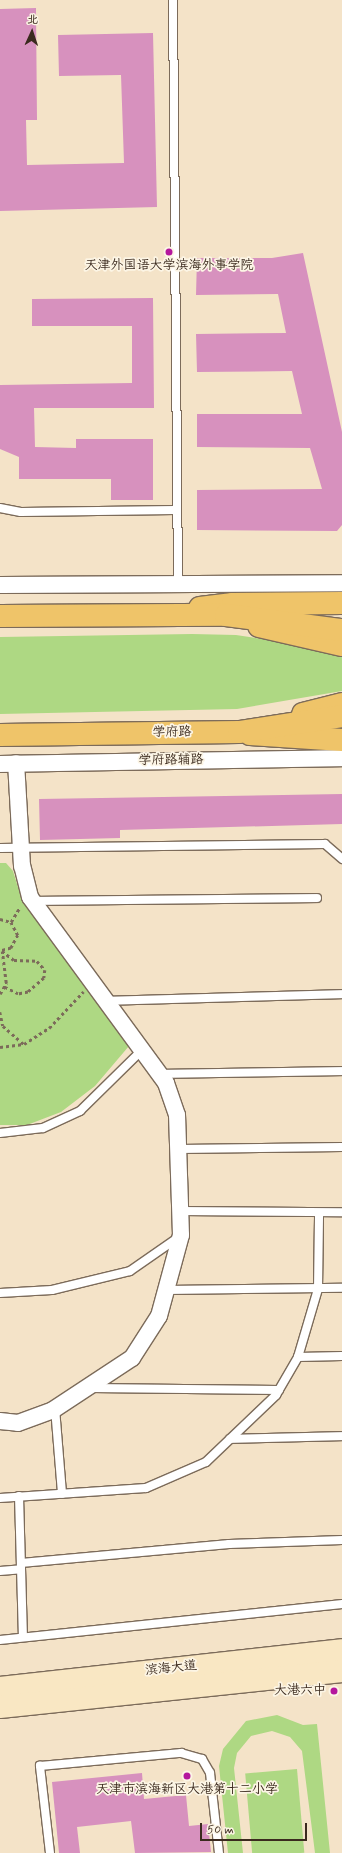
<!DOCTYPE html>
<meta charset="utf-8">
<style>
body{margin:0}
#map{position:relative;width:342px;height:1853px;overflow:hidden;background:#f4e3c8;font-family:Mynerve,"LXGW WenKai TC",sans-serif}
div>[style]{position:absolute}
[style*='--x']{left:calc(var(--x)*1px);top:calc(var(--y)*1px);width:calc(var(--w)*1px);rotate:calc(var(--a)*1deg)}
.green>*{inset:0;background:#aed883;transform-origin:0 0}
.building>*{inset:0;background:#d791be}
.path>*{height:2.5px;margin-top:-1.25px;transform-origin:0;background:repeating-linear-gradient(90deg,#7c6b5a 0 3px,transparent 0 6px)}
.roads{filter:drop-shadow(1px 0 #7c6b5a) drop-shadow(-1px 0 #7c6b5a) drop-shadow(0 1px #7c6b5a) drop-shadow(0 -1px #7c6b5a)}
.lane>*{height:8px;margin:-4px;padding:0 4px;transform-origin:4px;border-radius:4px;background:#fff}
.street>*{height:16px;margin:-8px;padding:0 8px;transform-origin:8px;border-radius:8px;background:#fff}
.secondary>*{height:22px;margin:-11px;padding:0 11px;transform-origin:11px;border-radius:11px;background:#f9e7c3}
.primary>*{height:22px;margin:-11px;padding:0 11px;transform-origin:11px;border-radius:11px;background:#efc469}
.highway>*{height:22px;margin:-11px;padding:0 11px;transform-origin:11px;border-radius:11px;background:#efc469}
.dots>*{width:11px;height:11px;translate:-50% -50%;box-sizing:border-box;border:2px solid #fcf5e5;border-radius:50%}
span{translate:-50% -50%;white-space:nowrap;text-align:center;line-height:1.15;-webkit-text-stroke:3.5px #fcf5e5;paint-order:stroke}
.poi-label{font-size:13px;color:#3b2a1e}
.right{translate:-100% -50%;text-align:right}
.street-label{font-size:13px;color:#3b2a1e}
.north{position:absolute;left:12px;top:12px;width:40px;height:40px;-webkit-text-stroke:3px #fcf5e5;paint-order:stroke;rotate:3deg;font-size:11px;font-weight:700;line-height:16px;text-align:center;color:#3b2a1e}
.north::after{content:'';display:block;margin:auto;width:14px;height:18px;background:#3b2a1e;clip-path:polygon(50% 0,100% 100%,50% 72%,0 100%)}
.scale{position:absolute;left:200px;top:1823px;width:107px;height:18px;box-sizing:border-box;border:2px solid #3b2a1e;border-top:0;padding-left:5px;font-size:12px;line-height:14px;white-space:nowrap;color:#3b2a1e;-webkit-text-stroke:3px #fcf5e5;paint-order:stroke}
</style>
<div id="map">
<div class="green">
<i style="clip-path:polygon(192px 634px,236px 635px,342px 651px,342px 691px,237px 709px,0 714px,0 637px)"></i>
<i style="clip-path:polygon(0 863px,6px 863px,13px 871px,21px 897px,129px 1046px,95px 1086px,61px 1112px,27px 1125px,0 1125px)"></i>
<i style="clip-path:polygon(277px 1715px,303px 1725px,317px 1724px,330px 1853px,315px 1853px,302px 1751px,290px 1737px,272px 1731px,251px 1736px,237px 1753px,234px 1768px,243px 1853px,228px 1853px,219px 1766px,223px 1749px,246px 1721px)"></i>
<i style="left:297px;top:1769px;width:84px;height:52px;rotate:85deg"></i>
</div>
<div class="building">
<i style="clip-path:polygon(36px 8px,37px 120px,26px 120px,27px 165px,124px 163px,121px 75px,59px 76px,58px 35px,153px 33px,157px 207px,0 211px,0 9px)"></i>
<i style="clip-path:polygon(303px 253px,342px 432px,342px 525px,337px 531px,197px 530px,197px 490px,322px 489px,310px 448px,197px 447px,197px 414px,302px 414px,292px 371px,197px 372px,196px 334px,286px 333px,278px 294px,196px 295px,197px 258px,272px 258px)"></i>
<i style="clip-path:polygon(153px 298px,154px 408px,34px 408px,35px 447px,76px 448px,76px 439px,153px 439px,153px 500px,111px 500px,111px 479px,19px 479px,19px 457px,0 449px,0 385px,132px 383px,132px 326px,32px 326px,32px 299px)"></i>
<i style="clip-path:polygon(342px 794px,342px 824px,120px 830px,120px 838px,40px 840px,39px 799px)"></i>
<i style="clip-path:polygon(142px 1773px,144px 1799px,186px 1795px,189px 1826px,208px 1824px,211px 1852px,135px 1853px,131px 1821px,77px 1827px,80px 1853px,59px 1853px,52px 1782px)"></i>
</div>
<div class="path">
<i style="--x:0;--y:919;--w:11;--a:15"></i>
<i style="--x:11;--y:922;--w:15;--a:62"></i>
<i style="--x:18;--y:935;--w:15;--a:118"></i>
<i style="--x:11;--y:948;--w:11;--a:165"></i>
<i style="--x:11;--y:922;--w:17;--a:-59"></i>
<i style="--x:2;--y:951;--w:15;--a:37"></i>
<i style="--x:14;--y:960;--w:23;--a:2"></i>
<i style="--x:37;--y:961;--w:12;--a:48"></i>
<i style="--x:45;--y:970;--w:8;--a:97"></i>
<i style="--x:44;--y:978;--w:21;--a:139"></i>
<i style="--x:28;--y:992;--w:10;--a:169"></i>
<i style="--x:18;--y:994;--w:16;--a:-153"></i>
<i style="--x:0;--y:994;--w:13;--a:-61"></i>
<i style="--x:6;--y:983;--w:32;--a:-97"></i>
<i style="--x:0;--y:1012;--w:14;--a:78"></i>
<i style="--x:3;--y:1026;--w:28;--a:41"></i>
<i style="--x:0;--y:1047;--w:24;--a:-7"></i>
<i style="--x:24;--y:1044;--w:30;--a:-33"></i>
<i style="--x:49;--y:1028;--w:50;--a:-46.6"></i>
</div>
<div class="roads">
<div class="lane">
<i style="--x:173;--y:0;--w:582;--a:89.51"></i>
<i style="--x:0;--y:508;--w:21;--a:11"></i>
<i style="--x:21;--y:512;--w:154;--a:-0.7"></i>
<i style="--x:0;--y:848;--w:325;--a:-0.7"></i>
<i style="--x:325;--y:844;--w:23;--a:41"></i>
<i style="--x:33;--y:901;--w:284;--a:-0.6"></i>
<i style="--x:106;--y:1001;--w:236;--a:-1.7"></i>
<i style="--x:160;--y:1074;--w:182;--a:-0.9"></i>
<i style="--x:0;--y:1133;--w:43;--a:-6.6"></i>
<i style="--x:43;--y:1128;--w:41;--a:-24.7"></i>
<i style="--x:80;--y:1111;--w:87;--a:-44.5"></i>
<i style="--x:179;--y:1149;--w:163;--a:-0.7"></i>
<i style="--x:180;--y:1211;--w:162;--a:0.4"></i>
<i style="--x:166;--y:1290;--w:176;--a:-0.7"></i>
<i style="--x:0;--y:1293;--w:52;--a:-3.3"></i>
<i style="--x:52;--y:1290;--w:80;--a:-13.7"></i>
<i style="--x:130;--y:1271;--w:60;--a:-34.8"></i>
<i style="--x:298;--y:1357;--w:44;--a:-1.3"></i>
<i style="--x:91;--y:1388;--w:188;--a:0.6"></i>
<i style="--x:55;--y:1408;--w:86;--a:85.3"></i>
<i style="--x:230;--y:1439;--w:112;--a:-1.5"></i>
<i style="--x:19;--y:1496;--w:141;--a:88.4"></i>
<i style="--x:0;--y:1498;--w:146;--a:-3.9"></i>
<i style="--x:146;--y:1488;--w:65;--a:-23.4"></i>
<i style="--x:206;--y:1462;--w:97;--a:-43.7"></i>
<i style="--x:276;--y:1395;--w:44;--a:-59.9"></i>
<i style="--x:298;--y:1357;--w:71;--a:-73.6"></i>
<i style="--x:318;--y:1289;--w:76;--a:-89.2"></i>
<i style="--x:21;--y:1563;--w:209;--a:-5.2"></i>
<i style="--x:229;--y:1544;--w:113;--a:-2"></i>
<i style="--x:0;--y:1571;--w:21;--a:-5"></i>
<i style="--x:0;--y:1640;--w:344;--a:-6"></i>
<i style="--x:50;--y:1853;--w:88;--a:-96.6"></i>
<i style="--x:40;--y:1766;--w:142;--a:-5.3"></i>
<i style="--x:181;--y:1753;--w:22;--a:16"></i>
<i style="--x:202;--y:1759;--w:16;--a:60"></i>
<i style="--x:210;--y:1773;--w:81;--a:83.6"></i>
</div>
<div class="street">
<i style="--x:0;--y:585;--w:342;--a:-0.3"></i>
<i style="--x:0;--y:764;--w:342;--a:-1"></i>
<i style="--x:0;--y:1421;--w:18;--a:6"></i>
<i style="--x:18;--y:1423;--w:37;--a:-20"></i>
<i style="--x:53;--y:1410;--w:95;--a:-33.4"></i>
<i style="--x:132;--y:1358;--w:50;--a:-57.3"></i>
<i style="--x:159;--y:1316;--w:84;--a:-74.8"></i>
<i style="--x:181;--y:1235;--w:120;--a:-91.9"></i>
<i style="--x:177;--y:1115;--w:34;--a:-109"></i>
<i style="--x:166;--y:1083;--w:230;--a:-126.2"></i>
<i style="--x:30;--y:897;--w:32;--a:-104"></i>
<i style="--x:22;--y:866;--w:103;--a:-93.3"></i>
</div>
<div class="secondary">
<i style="--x:0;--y:1688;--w:344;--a:-6.3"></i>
<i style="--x:0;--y:1707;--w:344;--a:-6"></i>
</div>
<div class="primary">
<i style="--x:200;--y:608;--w:33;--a:-7"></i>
<i style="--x:233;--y:604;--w:109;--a:-0.5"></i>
<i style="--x:259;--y:626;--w:85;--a:12.9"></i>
<i style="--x:303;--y:714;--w:40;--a:-14.4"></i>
<i style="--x:250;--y:734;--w:92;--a:3.7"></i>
</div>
<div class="highway">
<i style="--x:0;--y:616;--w:226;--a:-0.3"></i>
<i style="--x:226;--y:615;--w:117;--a:7.4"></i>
<i style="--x:0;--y:735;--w:239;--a:-0.7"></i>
<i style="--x:239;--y:732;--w:104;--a:-8.8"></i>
</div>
</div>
<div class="dots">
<i style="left:169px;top:252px;background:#b5179e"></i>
<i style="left:334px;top:1691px;background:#b5179e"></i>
<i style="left:187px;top:1776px;background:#b5179e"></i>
</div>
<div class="poi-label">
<span style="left:169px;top:266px">天津外国语大学滨海外事学院</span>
<span class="right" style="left:326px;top:1691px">大港六中</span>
<span style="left:187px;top:1790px">天津市滨海新区大港第十二小学</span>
</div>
<div class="street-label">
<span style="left:172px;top:733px;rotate:-1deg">学府路</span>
<span style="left:171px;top:761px;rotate:-1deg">学府路辅路</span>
<span style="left:171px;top:1669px;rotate:-6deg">滨海大道</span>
</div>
<div class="north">北</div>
<div class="scale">50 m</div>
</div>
